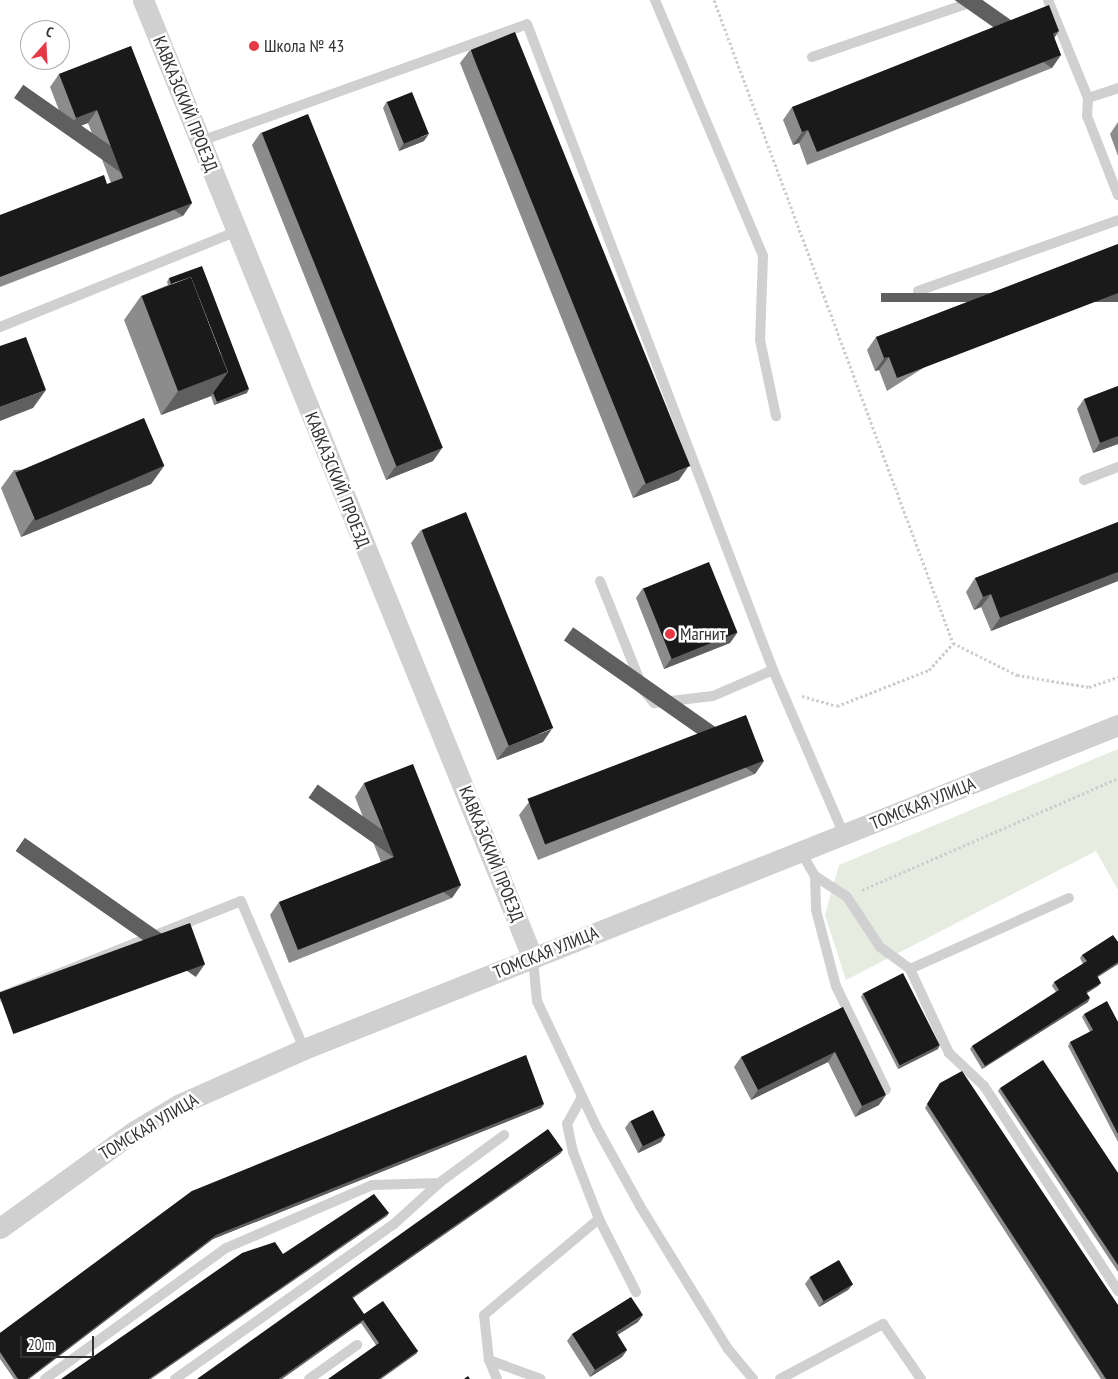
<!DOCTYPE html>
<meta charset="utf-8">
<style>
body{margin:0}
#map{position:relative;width:1118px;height:1379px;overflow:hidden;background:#fff;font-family:"PT Sans Narrow",sans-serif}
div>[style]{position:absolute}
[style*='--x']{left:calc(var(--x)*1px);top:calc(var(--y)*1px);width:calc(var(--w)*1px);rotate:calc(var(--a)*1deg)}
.green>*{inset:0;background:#e6ecdf}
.path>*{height:3px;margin-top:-1.5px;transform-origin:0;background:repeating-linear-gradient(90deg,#cdcdcd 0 2.5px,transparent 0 5px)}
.lane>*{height:10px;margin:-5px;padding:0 5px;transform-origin:5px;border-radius:5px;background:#d0d0d0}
.street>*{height:21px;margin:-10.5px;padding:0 10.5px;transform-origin:10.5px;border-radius:10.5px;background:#d0d0d0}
.wall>*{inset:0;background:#8c8c8c}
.shaded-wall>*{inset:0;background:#5f5f5f;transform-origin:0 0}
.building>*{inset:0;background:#1a1a1a;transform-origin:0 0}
.dots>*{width:14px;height:14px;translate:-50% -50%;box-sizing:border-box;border:2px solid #fff;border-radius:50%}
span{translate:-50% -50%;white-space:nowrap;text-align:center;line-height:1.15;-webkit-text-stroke:5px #fff;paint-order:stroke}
.poi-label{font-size:18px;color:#333}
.left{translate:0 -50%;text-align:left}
.street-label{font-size:18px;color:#333}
.north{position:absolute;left:20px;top:20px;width:50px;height:50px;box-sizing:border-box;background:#fff;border:1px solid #adadad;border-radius:50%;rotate:19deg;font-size:14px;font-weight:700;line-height:20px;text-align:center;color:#333}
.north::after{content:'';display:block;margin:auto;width:18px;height:22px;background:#e63946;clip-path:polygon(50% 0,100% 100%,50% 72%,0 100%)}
.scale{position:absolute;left:20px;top:1336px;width:74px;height:22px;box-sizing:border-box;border:2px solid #333;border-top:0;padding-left:6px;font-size:15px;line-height:18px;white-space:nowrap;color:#333;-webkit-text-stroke:4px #fff;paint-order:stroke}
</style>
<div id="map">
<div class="green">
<i style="clip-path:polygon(1118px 749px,1118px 890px,1096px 851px,846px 980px,825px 915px,839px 865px)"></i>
</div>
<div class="path">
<i style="--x:714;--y:0;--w:686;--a:69.61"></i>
<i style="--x:802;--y:696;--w:36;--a:16"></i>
<i style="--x:837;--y:706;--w:99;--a:-21.4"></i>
<i style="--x:929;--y:670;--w:36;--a:-48"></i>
<i style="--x:953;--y:643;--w:72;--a:26.6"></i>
<i style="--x:1017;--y:675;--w:73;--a:9.5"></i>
<i style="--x:1089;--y:687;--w:31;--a:-19"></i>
<i style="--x:862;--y:890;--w:279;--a:-23.6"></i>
</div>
<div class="lane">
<i style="--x:655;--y:0;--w:278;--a:67.1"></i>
<i style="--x:763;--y:256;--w:84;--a:92"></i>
<i style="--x:760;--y:340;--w:78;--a:78.1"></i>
<i style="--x:1048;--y:0;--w:106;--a:67.8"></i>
<i style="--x:1088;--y:98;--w:18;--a:93"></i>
<i style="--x:1087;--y:116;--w:85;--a:68.6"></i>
<i style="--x:812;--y:57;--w:176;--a:-19"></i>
<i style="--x:1088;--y:98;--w:32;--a:-18"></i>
<i style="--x:201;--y:141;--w:346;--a:-19.7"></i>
<i style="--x:527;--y:24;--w:691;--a:69.15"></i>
<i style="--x:773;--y:670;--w:180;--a:66.7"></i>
<i style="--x:918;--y:291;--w:212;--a:-19.5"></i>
<i style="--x:0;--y:327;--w:253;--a:-22"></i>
<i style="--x:1084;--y:480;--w:36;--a:-21"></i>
<i style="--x:600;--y:581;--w:118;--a:68.2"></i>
<i style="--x:644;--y:691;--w:16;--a:50"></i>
<i style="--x:654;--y:703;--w:59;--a:-6.8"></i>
<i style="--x:713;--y:696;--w:65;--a:-23.4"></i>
<i style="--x:801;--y:852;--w:28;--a:60"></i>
<i style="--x:815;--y:876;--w:34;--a:88"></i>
<i style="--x:816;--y:910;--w:79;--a:75.3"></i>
<i style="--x:836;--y:986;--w:115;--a:64.3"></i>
<i style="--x:815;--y:876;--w:38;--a:33"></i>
<i style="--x:847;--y:897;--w:60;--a:56.6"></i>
<i style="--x:880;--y:947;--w:37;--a:36"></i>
<i style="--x:910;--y:969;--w:93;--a:65.1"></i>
<i style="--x:949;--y:1053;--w:48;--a:43.3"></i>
<i style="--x:984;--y:1086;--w:245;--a:56.8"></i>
<i style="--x:533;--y:959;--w:42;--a:84.6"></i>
<i style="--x:537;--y:1001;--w:140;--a:64.7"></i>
<i style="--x:597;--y:1128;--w:89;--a:61.1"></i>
<i style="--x:640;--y:1206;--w:168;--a:58.4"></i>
<i style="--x:728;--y:1349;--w:39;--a:50"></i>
<i style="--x:910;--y:969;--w:174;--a:-24.1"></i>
<i style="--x:0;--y:997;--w:259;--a:-21.7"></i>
<i style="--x:241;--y:901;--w:161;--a:66.9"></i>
<i style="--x:599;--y:1219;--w:82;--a:63.1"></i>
<i style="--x:489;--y:1360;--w:55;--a:20.1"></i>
<i style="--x:45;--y:1379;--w:223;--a:-35.9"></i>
<i style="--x:226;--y:1248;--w:159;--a:-23.3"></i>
<i style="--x:372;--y:1185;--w:67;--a:-1.7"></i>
<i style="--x:175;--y:1379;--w:268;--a:-35.3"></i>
<i style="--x:394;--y:1224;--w:61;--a:-42.3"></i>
<i style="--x:439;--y:1183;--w:81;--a:-36.4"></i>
<i style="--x:309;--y:1379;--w:59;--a:-35.3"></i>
<i style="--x:497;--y:1379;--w:21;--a:-113"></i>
<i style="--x:489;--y:1360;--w:45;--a:-96.3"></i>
<i style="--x:484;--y:1315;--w:150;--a:-39.9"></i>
<i style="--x:599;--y:1219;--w:72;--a:-111.2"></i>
<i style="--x:573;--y:1152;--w:29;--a:-102"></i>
<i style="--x:567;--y:1124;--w:31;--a:-61"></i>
<i style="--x:780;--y:1379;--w:117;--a:-28.1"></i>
<i style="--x:883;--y:1324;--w:67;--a:55.4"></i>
</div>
<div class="street">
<i style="--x:143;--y:0;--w:1035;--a:67.87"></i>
<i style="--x:0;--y:1228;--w:164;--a:-35.8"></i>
<i style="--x:133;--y:1132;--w:55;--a:-30.8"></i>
<i style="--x:180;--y:1104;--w:136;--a:-23.9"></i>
<i style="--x:304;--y:1049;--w:876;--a:-21.7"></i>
</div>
<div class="wall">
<i style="clip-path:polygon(1054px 38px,1061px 55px,1052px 68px,807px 165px,799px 143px,793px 145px,783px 120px,792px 107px)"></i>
<i style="clip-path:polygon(131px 46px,192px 203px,183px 216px,0 287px,0 215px,111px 183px,88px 123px,67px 131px,50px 87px,59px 74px)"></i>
<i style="clip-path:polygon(470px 50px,679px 480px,633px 498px,460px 63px)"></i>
<i style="clip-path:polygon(387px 101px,424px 141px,399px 151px,383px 108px)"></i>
<i style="clip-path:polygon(1118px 122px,1118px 156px,1110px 134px)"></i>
<i style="clip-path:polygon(261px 132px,442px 448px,433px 461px,386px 480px,252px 145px)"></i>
<i style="clip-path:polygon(1118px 244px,887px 391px,879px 370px,875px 371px,867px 350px,876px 337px)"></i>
<i style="clip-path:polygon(169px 278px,247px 393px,214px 405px,211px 396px,161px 415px,124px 320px,141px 296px,168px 285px,167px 282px)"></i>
<i style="clip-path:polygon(1118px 386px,1118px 444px,1093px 453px,1077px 409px,1084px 399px)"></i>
<i style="clip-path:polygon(164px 466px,151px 484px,21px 537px,1px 488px,14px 470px)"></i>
<i style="clip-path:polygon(1118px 522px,1118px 581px,991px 631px,981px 607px,974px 610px,966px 592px,975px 578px)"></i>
<i style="clip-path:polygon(421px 530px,543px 742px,497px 760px,411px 543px)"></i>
<i style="clip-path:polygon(643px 588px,737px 633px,730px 643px,664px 669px,636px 598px)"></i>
<i style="clip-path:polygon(764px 761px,755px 774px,538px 860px,519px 815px,529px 802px)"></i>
<i style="clip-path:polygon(364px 783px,461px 885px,452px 898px,289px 963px,270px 915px,279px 902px,381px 862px,355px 797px)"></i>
<i style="clip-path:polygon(1118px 942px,1118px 964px,1098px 977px,1101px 983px,1098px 986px,1087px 993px,1088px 1002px,982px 1069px,970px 1049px,972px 1046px,1056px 992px,1052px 986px,1054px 982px,1083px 964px,1080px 958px,1082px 955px)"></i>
<i style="clip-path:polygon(863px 993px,938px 1049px,898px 1069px,861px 997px)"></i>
<i style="clip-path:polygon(843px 1007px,879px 1105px,855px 1117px,828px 1062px,751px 1100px,734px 1067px,741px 1057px)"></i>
<i style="clip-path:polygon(1084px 1014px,1118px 1022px,1118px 1142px,1068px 1046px,1070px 1042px,1090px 1032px,1082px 1017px)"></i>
<i style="clip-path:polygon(940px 1083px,1118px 1379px,1101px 1379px,925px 1108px)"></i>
<i style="clip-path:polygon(1000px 1088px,1118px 1173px,1118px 1272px,998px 1091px)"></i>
<i style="clip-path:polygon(544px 1104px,541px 1108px,213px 1239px,29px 1379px,14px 1379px,0 1359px,0 1333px,192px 1191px)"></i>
<i style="clip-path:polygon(630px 1121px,661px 1142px,638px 1153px,625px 1128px)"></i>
<i style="clip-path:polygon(560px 1154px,353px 1298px,364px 1314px,418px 1351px,416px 1354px,376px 1345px,361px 1323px,197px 1379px)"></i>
<i style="clip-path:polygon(810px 1277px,853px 1284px,848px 1290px,819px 1307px,805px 1284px)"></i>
<i style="clip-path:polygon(638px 1322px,617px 1335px,627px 1350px,622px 1357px,590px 1377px,567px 1341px,572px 1334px)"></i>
</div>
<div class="shaded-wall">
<i style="clip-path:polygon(1059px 31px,1050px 44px,1053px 34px)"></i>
<i style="left:1061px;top:55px;width:16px;height:263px;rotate:125deg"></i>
<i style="clip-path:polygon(97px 110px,88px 123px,67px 131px,76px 118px)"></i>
<i style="clip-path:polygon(808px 130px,799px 143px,793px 145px,802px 132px)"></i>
<i style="clip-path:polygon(429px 134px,424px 141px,399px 151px,403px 144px)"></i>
<i style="left:192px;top:203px;width:16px;height:206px;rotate:125deg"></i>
<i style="left:1118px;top:293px;width:9px;height:237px;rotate:90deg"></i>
<i style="clip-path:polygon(889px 357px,879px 370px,875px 371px,884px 358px)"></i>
<i style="clip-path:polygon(228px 372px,211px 396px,161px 415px,178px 391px)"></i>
<i style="clip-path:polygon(249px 389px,247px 393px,214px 405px,217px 402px)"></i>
<i style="clip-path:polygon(46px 390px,33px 408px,0 421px,0 407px)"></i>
<i style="clip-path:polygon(1118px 436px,1118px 444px,1093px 453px,1100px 443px)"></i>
<i style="clip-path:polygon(442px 448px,433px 461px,386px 480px,395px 467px)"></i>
<i style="clip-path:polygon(164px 466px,151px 484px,21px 537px,34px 518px)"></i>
<i style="clip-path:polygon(688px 467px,679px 480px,633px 498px,643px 485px)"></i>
<i style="clip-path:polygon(1118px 572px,1118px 581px,991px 631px,1000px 618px)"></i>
<i style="clip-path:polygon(991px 594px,981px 607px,974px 610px,983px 597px)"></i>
<i style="clip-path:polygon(737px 633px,730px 643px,664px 669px,671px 659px)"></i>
<i style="clip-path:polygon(552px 729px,543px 742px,497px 760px,507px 747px)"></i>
<i style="left:764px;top:761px;width:16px;height:233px;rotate:125deg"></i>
<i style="left:461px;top:885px;width:16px;height:175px;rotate:125deg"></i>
<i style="clip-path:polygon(1118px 962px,1118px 964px,1094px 979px,1097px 976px)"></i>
<i style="left:205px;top:964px;width:16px;height:220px;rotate:125deg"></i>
<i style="clip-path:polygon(1101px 983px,1098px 986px,1084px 995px,1086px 992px)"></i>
<i style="clip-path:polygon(1090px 998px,1088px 1002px,982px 1069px,985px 1066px)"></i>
<i style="clip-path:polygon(940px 1045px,938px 1049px,898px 1069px,900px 1066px)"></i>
<i style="clip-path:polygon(835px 1052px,828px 1062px,751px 1100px,758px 1090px)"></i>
<i style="clip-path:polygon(886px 1095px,879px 1105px,855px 1117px,862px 1106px)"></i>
<i style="clip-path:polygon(544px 1104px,541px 1108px,213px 1239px,29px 1379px,27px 1379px,216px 1235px)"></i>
<i style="clip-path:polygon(665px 1135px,661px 1142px,638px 1153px,642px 1146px)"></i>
<i style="clip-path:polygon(563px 1150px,560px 1154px,350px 1300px,352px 1297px)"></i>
<i style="clip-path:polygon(389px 1213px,387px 1216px,151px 1379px,149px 1379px)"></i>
<i style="clip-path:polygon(853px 1284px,848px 1290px,819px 1307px,824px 1300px)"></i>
<i style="clip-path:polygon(643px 1315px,638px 1322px,611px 1339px,616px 1332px)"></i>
<i style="clip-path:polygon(363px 1320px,361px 1323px,282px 1379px,279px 1379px)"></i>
<i style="clip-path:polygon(627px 1350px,622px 1357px,590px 1377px,595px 1370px)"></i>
<i style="clip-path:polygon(418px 1351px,416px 1354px,381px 1379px,379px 1379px)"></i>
</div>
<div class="building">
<i style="clip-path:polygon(1049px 5px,1059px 31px,1053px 34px,1061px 55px,817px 152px,808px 130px,802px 132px,792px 107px)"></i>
<i style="left:515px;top:32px;width:468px;height:48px;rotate:68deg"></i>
<i style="clip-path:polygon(131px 46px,192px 203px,0 277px,0 215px,104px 175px,107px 184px,123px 178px,97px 110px,76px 118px,59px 74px)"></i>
<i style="left:412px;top:92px;width:45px;height:27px;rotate:68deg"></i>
<i style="left:308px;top:114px;width:360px;height:50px;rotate:68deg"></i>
<i style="clip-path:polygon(1118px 244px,1118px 293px,897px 378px,889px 357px,884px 358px,876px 337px)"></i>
<i style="clip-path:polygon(202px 266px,249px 389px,217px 402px,213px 393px,228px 372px,191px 277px,171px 284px,169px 278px)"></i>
<i style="left:191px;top:277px;width:102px;height:53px;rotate:69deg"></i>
<i style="clip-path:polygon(26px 337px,46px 390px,0 407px,0 346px)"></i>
<i style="clip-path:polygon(1118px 386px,1118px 436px,1100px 443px,1084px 399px)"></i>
<i style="left:144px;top:418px;width:52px;height:140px;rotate:67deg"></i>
<i style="left:466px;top:512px;width:233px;height:48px;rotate:68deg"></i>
<i style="clip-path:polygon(1118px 522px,1118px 572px,1000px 618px,991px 594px,983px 597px,975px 578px)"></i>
<i style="left:709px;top:562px;width:76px;height:71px;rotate:68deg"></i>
<i style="left:746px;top:715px;width:49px;height:234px;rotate:69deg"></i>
<i style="clip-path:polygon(413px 764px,461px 885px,298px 950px,279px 902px,394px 857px,364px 783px)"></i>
<i style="left:190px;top:923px;width:44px;height:204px;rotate:70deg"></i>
<i style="clip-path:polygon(1113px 935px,1118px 942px,1118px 962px,1097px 976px,1101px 983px,1086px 992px,1090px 998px,985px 1066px,972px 1046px,1059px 990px,1054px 982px,1087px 961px,1082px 955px)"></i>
<i style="left:903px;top:973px;width:81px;height:45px;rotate:63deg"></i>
<i style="clip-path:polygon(1107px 1001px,1118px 1022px,1118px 1134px,1070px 1042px,1093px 1030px,1084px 1014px)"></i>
<i style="clip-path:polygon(843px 1007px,886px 1095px,862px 1106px,835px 1052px,758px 1090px,741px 1057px)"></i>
<i style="clip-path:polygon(526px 1055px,544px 1104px,216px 1235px,27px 1379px,18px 1379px,0 1352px,0 1333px,192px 1191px)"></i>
<i style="clip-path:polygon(1043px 1060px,1118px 1173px,1118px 1265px,1000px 1088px)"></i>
<i style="clip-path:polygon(962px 1071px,1118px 1305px,1118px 1379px,1106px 1379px,927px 1104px,940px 1083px)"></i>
<i style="left:653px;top:1110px;width:28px;height:25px;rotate:64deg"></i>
<i style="clip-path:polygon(548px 1129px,563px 1150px,352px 1297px,364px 1314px,383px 1301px,418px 1351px,379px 1379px,328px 1379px,379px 1343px,363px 1320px,279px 1379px,197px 1379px)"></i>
<i style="clip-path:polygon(374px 1194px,389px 1213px,149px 1379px,61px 1379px,242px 1253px,275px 1242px,283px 1254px)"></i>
<i style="left:839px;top:1260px;width:28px;height:34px;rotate:60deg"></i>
<i style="clip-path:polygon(631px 1297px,643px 1315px,616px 1332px,627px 1350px,595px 1370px,572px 1334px)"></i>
<i style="clip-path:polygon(468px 1376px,470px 1379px,464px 1379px)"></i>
</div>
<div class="dots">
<i style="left:254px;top:46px;background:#e63946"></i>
<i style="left:670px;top:634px;background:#e63946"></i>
</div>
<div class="poi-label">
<span class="left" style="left:264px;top:46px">Школа № 43</span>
<span class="left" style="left:680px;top:634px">Магнит</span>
</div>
<div class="street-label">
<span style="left:185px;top:104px;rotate:68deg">КАВКАЗСКИЙ ПРОЕЗД</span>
<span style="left:337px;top:480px;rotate:68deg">КАВКАЗСКИЙ ПРОЕЗД</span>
<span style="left:923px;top:804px;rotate:-22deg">ТОМСКАЯ УЛИЦА</span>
<span style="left:491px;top:854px;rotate:68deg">КАВКАЗСКИЙ ПРОЕЗД</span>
<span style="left:546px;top:953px;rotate:-22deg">ТОМСКАЯ УЛИЦА</span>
<span style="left:149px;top:1127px;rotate:-31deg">ТОМСКАЯ УЛИЦА</span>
</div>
<div class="north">С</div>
<div class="scale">20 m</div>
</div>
